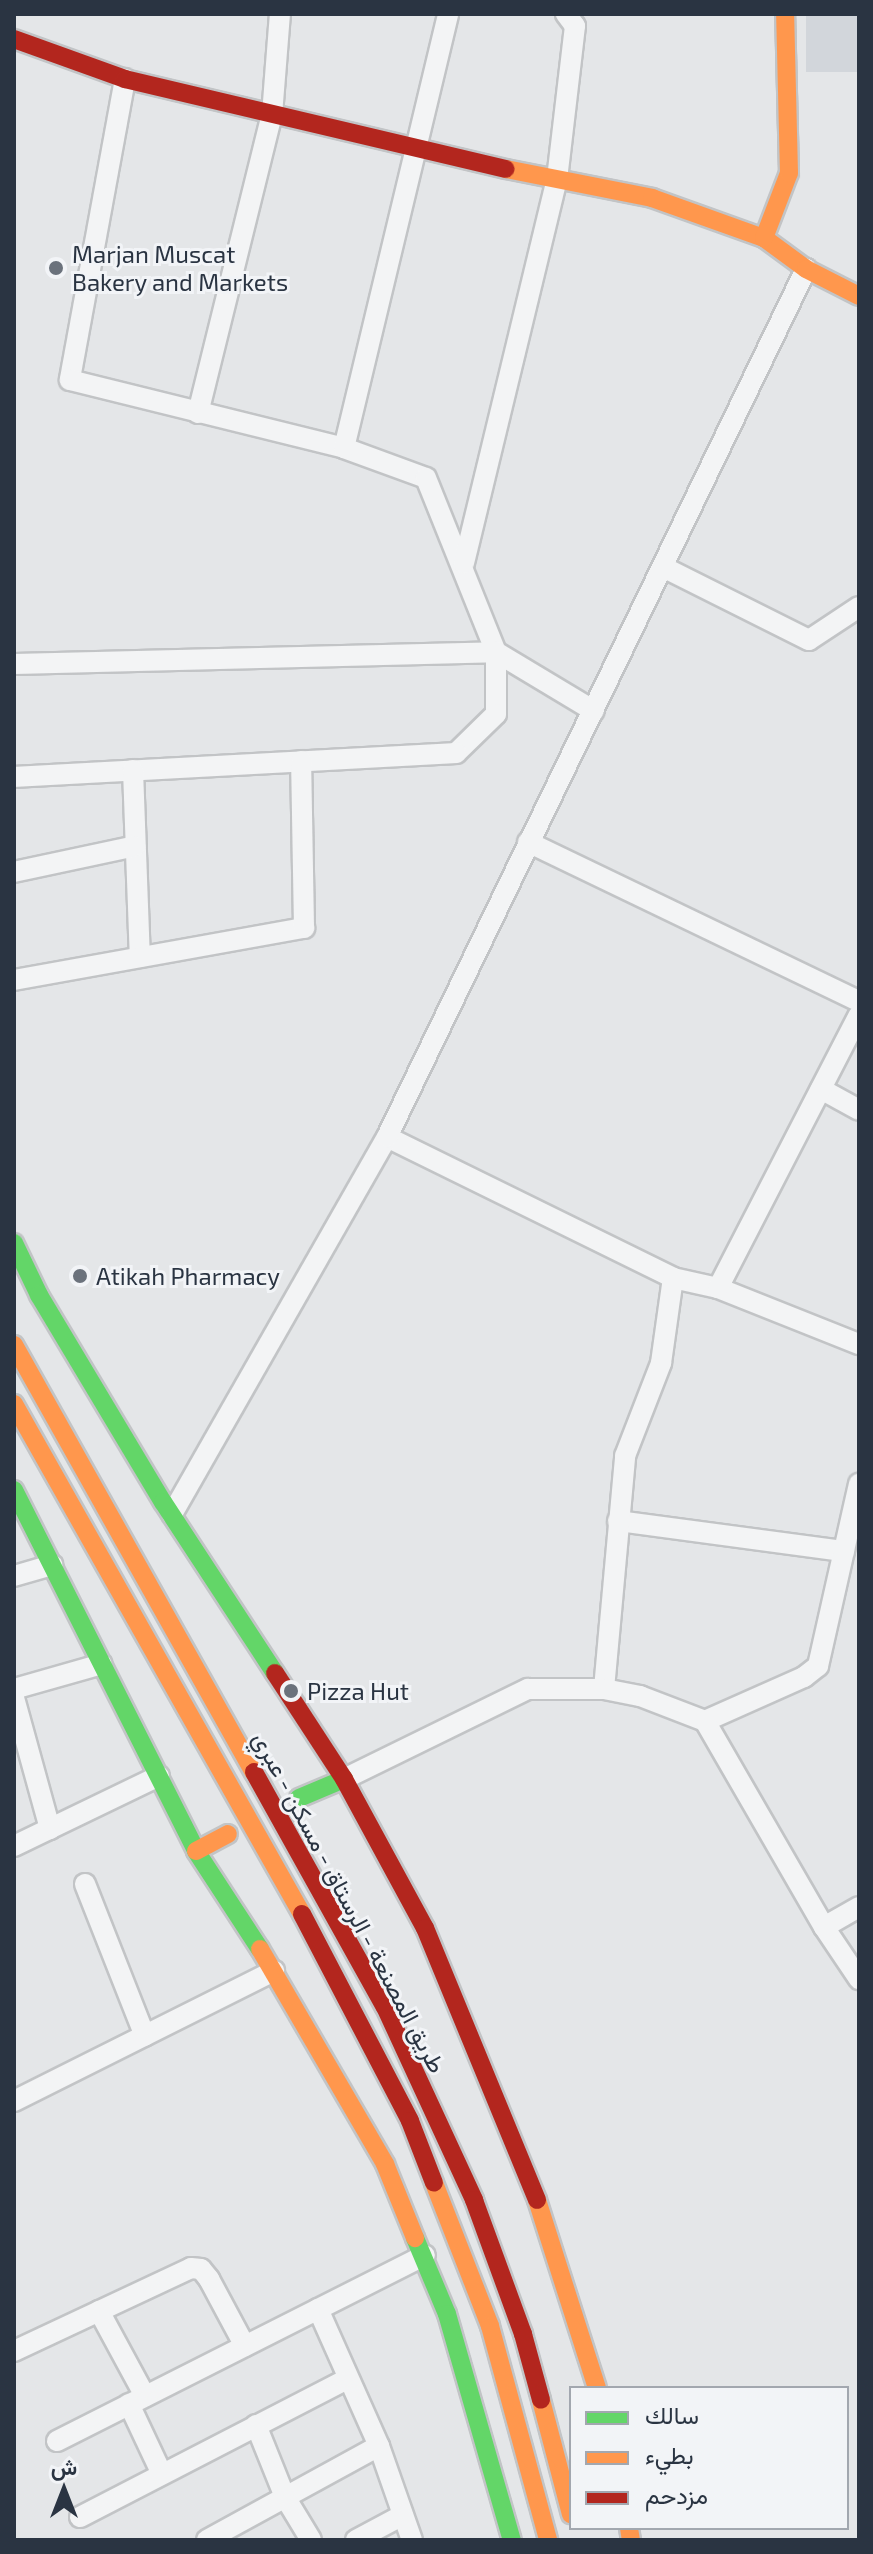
<!DOCTYPE html>
<meta charset="utf-8">
<style>
body{margin:0}
#map{position:relative;width:873px;height:2554px;overflow:hidden;background:#e4e6e8;font-family:"Exo 2",Vazirmatn,sans-serif}
div>[style]{position:absolute}
[style*='--x']{left:calc(var(--x)*1px);top:calc(var(--y)*1px);width:calc(var(--w)*1px);rotate:calc(var(--a)*1deg)}
.built>*{inset:0;background:#d2d6db;transform-origin:0 0}
.roads{filter:drop-shadow(2px 0 #c2c4c6) drop-shadow(-2px 0 #c2c4c6) drop-shadow(0 2px #c2c4c6) drop-shadow(0 -2px #c2c4c6)}
.street>*{height:20px;margin:-10px;padding:0 10px;transform-origin:10px;border-radius:10px;background:#f3f4f5}
.fast>*{height:18px;margin:-9px;padding:0 9px;transform-origin:9px;border-radius:9px;background:#63d668}
.slow>*{height:18px;margin:-9px;padding:0 9px;transform-origin:9px;border-radius:9px;background:#ff974d}
.jam>*{height:18px;margin:-9px;padding:0 9px;transform-origin:9px;border-radius:9px;background:#b3261e}
.dots>*{width:22px;height:22px;translate:-50% -50%;box-sizing:border-box;border:4px solid #f2f4f7;border-radius:50%}
span{translate:-50% -50%;white-space:nowrap;text-align:center;line-height:1.15;-webkit-text-stroke:6px #f2f4f7;paint-order:stroke}
.poi-label{font-size:24px;color:#2a3442}
.left{translate:0 -50%;text-align:left}
.street-label{font-size:24px;color:#2a3442}
.frame{position:absolute;inset:0;border:16px solid #2a3442;pointer-events:none}
.legend{position:absolute;left:569px;top:2386px;width:280px;height:144px;box-sizing:border-box;background:#f2f4f7;border:2px solid #a2a7af;margin:0;padding:10px 14px;list-style:none;font-size:24px;color:#2a3442}
.legend li{display:flex;align-items:center;gap:16px;height:40px}
.legend b{width:40px;border:2px solid #a2a7af}
.north{position:absolute;left:24px;top:2450px;width:80px;height:80px;-webkit-text-stroke:6px #f2f4f7;paint-order:stroke;rotate:0deg;font-size:22px;font-weight:700;line-height:32px;text-align:center;color:#2a3442}
.north::after{content:'';display:block;margin:auto;width:28px;height:36px;background:#2a3442;clip-path:polygon(50% 0,100% 100%,50% 72%,0 100%)}
</style>
<div id="map">
<div class="built">
<i style="left:806px;top:14px;width:53px;height:58px"></i>
</div>
<div class="roads">
<div class="street">
<i style="--x:125;--y:79;--w:306;--a:100.4"></i>
<i style="--x:70;--y:380;--w:282;--a:13.9"></i>
<i style="--x:344;--y:448;--w:87;--a:20.1"></i>
<i style="--x:426;--y:478;--w:188;--a:68.1"></i>
<i style="--x:496;--y:652;--w:114;--a:31"></i>
<i style="--x:198;--y:413;--w:307;--a:-76.1"></i>
<i style="--x:272;--y:115;--w:101;--a:-85.5"></i>
<i style="--x:344;--y:448;--w:446;--a:-76.5"></i>
<i style="--x:464;--y:563;--w:395;--a:-76.4"></i>
<i style="--x:557;--y:179;--w:154;--a:-83.3"></i>
<i style="--x:575;--y:26;--w:15;--a:-127"></i>
<i style="--x:663;--y:567;--w:163;--a:26.6"></i>
<i style="--x:809;--y:640;--w:60;--a:-33.4"></i>
<i style="--x:14;--y:664;--w:482;--a:-1.4"></i>
<i style="--x:496;--y:652;--w:62;--a:90"></i>
<i style="--x:496;--y:714;--w:56;--a:135.7"></i>
<i style="--x:456;--y:753;--w:443;--a:176.9"></i>
<i style="--x:133;--y:770;--w:187;--a:87.9"></i>
<i style="--x:528;--y:842;--w:367;--a:25.7"></i>
<i style="--x:14;--y:872;--w:124;--a:-12.1"></i>
<i style="--x:14;--y:980;--w:295;--a:-10.2"></i>
<i style="--x:304;--y:928;--w:167;--a:-91"></i>
<i style="--x:821;--y:1089;--w:43;--a:28.9"></i>
<i style="--x:387;--y:1137;--w:319;--a:26.2"></i>
<i style="--x:673;--y:1278;--w:46;--a:12.5"></i>
<i style="--x:718;--y:1288;--w:152;--a:21.7"></i>
<i style="--x:718;--y:1288;--w:307;--a:-62.7"></i>
<i style="--x:172;--y:1514;--w:434;--a:-60.3"></i>
<i style="--x:387;--y:1137;--w:964;--a:-64.23"></i>
<i style="--x:618;--y:1521;--w:228;--a:7.6"></i>
<i style="--x:14;--y:1576;--w:40;--a:-16"></i>
<i style="--x:14;--y:1689;--w:91;--a:-15.9"></i>
<i style="--x:604;--y:1689;--w:234;--a:-84.8"></i>
<i style="--x:625;--y:1456;--w:100;--a:-68.8"></i>
<i style="--x:661;--y:1363;--w:86;--a:-82"></i>
<i style="--x:14;--y:1698;--w:136;--a:74.6"></i>
<i style="--x:705;--y:1721;--w:108;--a:-24"></i>
<i style="--x:804;--y:1677;--w:18;--a:-38"></i>
<i style="--x:818;--y:1666;--w:187;--a:-77.3"></i>
<i style="--x:344;--y:1779;--w:205;--a:-26.1"></i>
<i style="--x:528;--y:1689;--w:76;--a:0"></i>
<i style="--x:604;--y:1689;--w:37;--a:11"></i>
<i style="--x:640;--y:1696;--w:70;--a:21"></i>
<i style="--x:705;--y:1721;--w:238;--a:60"></i>
<i style="--x:824;--y:1927;--w:40;--a:-29.7"></i>
<i style="--x:14;--y:1846;--w:161;--a:-25.8"></i>
<i style="--x:85;--y:1884;--w:163;--a:68.5"></i>
<i style="--x:824;--y:1927;--w:63;--a:56.1"></i>
<i style="--x:14;--y:2101;--w:291;--a:-26.6"></i>
<i style="--x:318;--y:2309;--w:150;--a:66"></i>
<i style="--x:379;--y:2446;--w:100;--a:70.7"></i>
<i style="--x:99;--y:2311;--w:97;--a:61.6"></i>
<i style="--x:14;--y:2351;--w:195;--a:-25.1"></i>
<i style="--x:191;--y:2268;--w:10;--a:6"></i>
<i style="--x:201;--y:2269;--w:13;--a:51"></i>
<i style="--x:209;--y:2279;--w:76;--a:61.8"></i>
<i style="--x:129;--y:2404;--w:77;--a:64.8"></i>
<i style="--x:256;--y:2425;--w:78;--a:68.1"></i>
<i style="--x:285;--y:2497;--w:50;--a:58.8"></i>
<i style="--x:57;--y:2441;--w:412;--a:-26.8"></i>
<i style="--x:80;--y:2517;--w:301;--a:-27.3"></i>
<i style="--x:207;--y:2540;--w:196;--a:-28.7"></i>
<i style="--x:356;--y:2540;--w:53;--a:-28"></i>
</div>
<div class="fast">
<i style="--x:14;--y:1243;--w:58;--a:64.3"></i>
<i style="--x:39;--y:1295;--w:241;--a:59.1"></i>
<i style="--x:163;--y:1502;--w:204;--a:56.8"></i>
<i style="--x:14;--y:1490;--w:404;--a:63.2"></i>
<i style="--x:196;--y:1851;--w:117;--a:56.9"></i>
<i style="--x:299;--y:1798;--w:49;--a:-22.9"></i>
<i style="--x:415;--y:2238;--w:82;--a:67.2"></i>
<i style="--x:447;--y:2314;--w:235;--a:74"></i>
</div>
<div class="slow">
<i style="--x:506;--y:169;--w:149;--a:11.2"></i>
<i style="--x:652;--y:198;--w:119;--a:19.7"></i>
<i style="--x:764;--y:238;--w:52;--a:36.4"></i>
<i style="--x:806;--y:269;--w:59;--a:27"></i>
<i style="--x:764;--y:238;--w:70;--a:-69"></i>
<i style="--x:789;--y:173;--w:159;--a:-91.4"></i>
<i style="--x:14;--y:1345;--w:490;--a:60.7"></i>
<i style="--x:14;--y:1404;--w:586;--a:60.55"></i>
<i style="--x:196;--y:1851;--w:36;--a:-28"></i>
<i style="--x:260;--y:1949;--w:249;--a:59.8"></i>
<i style="--x:385;--y:2164;--w:80;--a:67.9"></i>
<i style="--x:434;--y:2183;--w:154;--a:68.6"></i>
<i style="--x:490;--y:2326;--w:222;--a:74.8"></i>
<i style="--x:537;--y:2200;--w:197;--a:72.3"></i>
<i style="--x:541;--y:2400;--w:118;--a:75.3"></i>
<i style="--x:629;--y:2528;--w:12;--a:81"></i>
</div>
<div class="jam">
<i style="--x:14;--y:39;--w:118;--a:19.8"></i>
<i style="--x:125;--y:79;--w:391;--a:13.3"></i>
<i style="--x:275;--y:1673;--w:126;--a:56.9"></i>
<i style="--x:344;--y:1779;--w:170;--a:61.5"></i>
<i style="--x:425;--y:1928;--w:294;--a:67.6"></i>
<i style="--x:254;--y:1772;--w:269;--a:60.9"></i>
<i style="--x:385;--y:2007;--w:213;--a:65.2"></i>
<i style="--x:474;--y:2200;--w:143;--a:69.9"></i>
<i style="--x:523;--y:2334;--w:68;--a:74.7"></i>
<i style="--x:302;--y:1914;--w:233;--a:62.4"></i>
<i style="--x:410;--y:2121;--w:66;--a:68.8"></i>
</div>
</div>
<div class="dots">
<i style="left:56px;top:268px;background:#6b727c"></i>
<i style="left:80px;top:1276px;background:#6b727c"></i>
<i style="left:291px;top:1691px;background:#6b727c"></i>
</div>
<div class="poi-label">
<span class="left" style="left:72px;top:268px">Marjan Muscat<br>Bakery and Markets</span>
<span class="left" style="left:96px;top:1276px">Atikah Pharmacy</span>
<span class="left" style="left:307px;top:1691px">Pizza Hut</span>
</div>
<div class="street-label">
<span style="left:350px;top:1902px;rotate:62deg">طريق المصنعة - الرستاق - مسكن - عبري</span>
</div>
<div class="frame"></div>
<ul class="legend">
<li><b style="height:10px;background:#63d668"></b>سالك</li>
<li><b style="height:10px;background:#ff974d"></b>بطيء</li>
<li><b style="height:10px;background:#b3261e"></b>مزدحم</li>
</ul>
<div class="north">ش</div>
</div>
